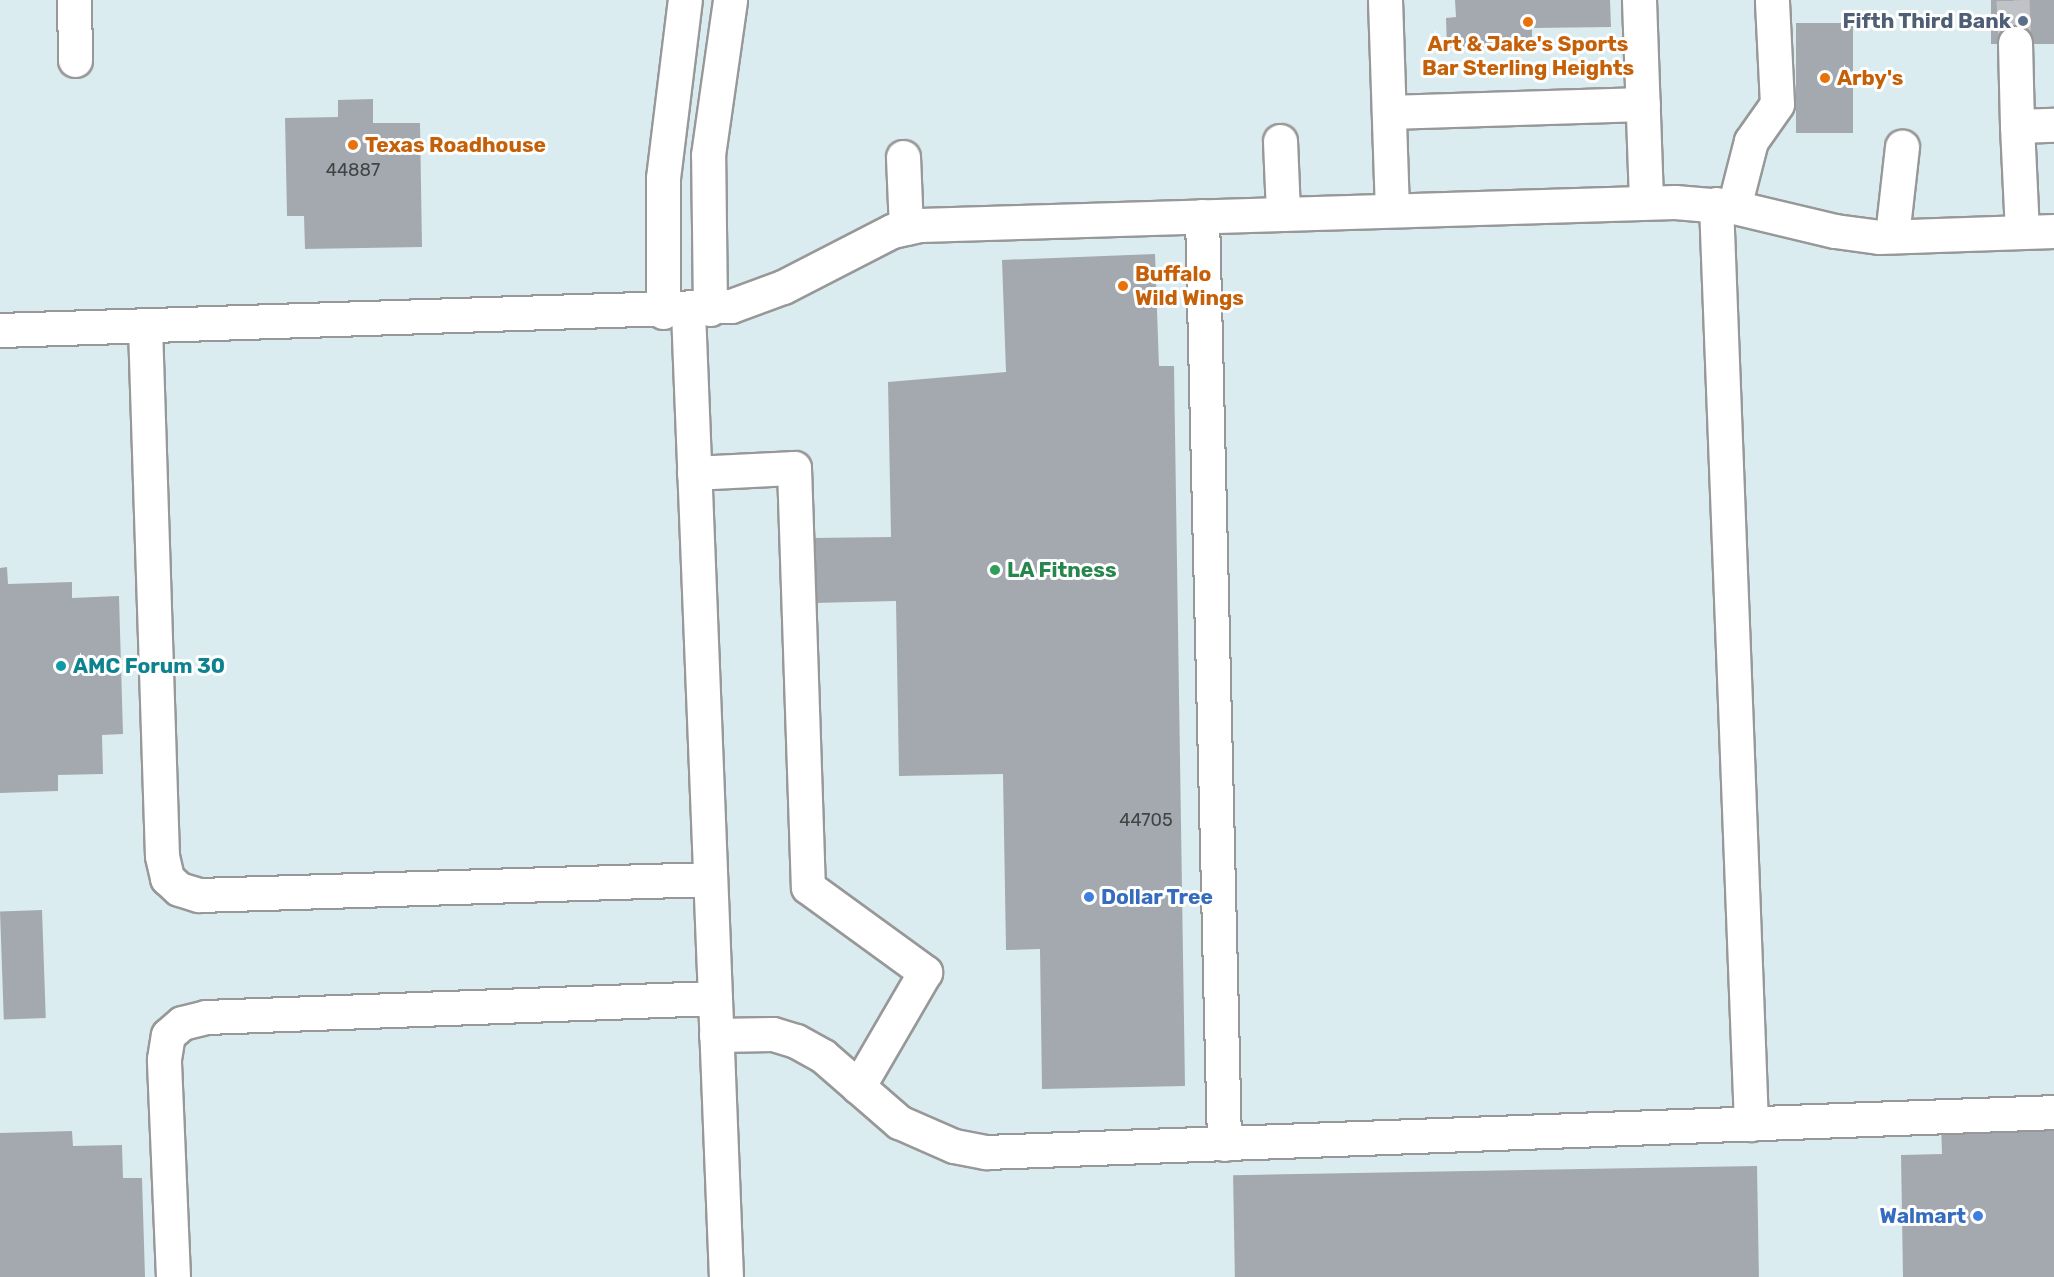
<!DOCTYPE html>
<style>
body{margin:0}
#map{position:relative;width:2054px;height:1277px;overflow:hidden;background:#e9eaf1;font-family:Rubik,sans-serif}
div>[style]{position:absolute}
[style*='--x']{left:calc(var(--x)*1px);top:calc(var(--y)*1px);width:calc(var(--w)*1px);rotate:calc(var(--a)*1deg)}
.commercial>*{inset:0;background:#daecf0;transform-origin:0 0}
.building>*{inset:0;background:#a4a9af;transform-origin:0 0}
.minor-tunnel>*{height:33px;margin-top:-16.5px;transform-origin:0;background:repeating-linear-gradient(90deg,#c1c2c7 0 33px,transparent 0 49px)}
.roads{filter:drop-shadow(2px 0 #989898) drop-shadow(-2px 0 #989898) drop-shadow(0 2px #989898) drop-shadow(0 -2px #989898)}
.minor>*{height:33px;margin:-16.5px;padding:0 16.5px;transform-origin:16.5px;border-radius:16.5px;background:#fff}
.dots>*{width:16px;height:16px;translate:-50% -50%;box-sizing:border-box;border:3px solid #fff;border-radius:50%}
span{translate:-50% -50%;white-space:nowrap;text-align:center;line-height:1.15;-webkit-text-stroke:6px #fff;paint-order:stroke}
.number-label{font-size:18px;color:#424344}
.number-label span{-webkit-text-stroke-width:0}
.service-label{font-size:21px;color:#4e5e75;font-weight:700}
.right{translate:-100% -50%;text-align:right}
.food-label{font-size:21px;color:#c56008;font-weight:700}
.left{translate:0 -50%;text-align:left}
.leisure-label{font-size:21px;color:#27864d;font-weight:700}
.culture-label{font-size:21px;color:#0d838f;font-weight:700}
.shop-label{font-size:21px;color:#366cbe;font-weight:700}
</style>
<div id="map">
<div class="commercial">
<i style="left:0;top:0;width:2054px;height:1277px"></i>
</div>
<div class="building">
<i style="clip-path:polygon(1455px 0,1610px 0,1611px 27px,1532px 28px,1532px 46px,1447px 48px,1446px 18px,1456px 17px)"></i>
<i style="left:1991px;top:0;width:63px;height:44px"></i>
<i style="left:1853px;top:23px;width:110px;height:57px;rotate:90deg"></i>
<i style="clip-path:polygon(373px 99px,373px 123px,420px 123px,422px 247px,305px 249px,304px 216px,287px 216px,285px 118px,338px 117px,338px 100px)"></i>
<i style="clip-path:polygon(1155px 254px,1159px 366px,1174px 366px,1185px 1086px,1042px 1089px,1040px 949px,1006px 950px,1003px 774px,899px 776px,896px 601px,814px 603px,812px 538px,891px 537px,888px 382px,1006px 372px,1002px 260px)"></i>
<i style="clip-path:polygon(7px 567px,8px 584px,72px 582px,72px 598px,119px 596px,123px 734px,102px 735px,103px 774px,58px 775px,58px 791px,0 793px,0 568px)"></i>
<i style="left:42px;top:910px;width:108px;height:42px;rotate:88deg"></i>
<i style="clip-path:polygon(2054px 1122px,2054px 1277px,1903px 1277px,1901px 1155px,1942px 1154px,1941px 1124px)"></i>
<i style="clip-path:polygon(72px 1131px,73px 1146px,122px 1145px,123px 1178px,142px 1178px,145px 1277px,0 1277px,0 1133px)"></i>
<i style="left:1757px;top:1166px;width:111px;height:524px;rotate:89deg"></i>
</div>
<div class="minor-tunnel">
<i style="--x:2013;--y:0;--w:43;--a:87.3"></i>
</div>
<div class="roads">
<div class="minor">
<i style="--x:74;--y:0;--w:60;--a:89"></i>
<i style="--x:1385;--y:0;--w:210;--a:88.1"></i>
<i style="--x:1639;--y:0;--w:202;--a:88"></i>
<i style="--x:2015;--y:43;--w:83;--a:88.6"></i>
<i style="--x:1389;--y:112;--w:254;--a:-1.8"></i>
<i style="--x:1280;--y:141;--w:73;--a:87.6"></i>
<i style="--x:903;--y:157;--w:71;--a:87.6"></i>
<i style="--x:1716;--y:204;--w:921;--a:87.82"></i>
<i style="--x:1734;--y:207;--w:68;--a:-75.6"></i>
<i style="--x:1751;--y:141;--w:45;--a:-54.9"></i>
<i style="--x:1777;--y:104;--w:104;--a:-92.8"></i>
<i style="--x:1202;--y:216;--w:928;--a:88.64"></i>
<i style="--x:2022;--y:232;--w:106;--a:-92.7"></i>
<i style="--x:2017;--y:126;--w:37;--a:-2"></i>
<i style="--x:1892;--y:236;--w:90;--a:-83.6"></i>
<i style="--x:710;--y:309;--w:154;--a:-90.7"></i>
<i style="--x:708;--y:155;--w:157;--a:-81.9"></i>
<i style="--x:688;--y:311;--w:967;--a:87.75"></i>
<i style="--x:663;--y:312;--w:134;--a:-90"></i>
<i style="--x:663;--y:178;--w:179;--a:-83"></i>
<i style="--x:145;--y:327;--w:529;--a:88.16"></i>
<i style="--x:162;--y:856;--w:23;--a:77"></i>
<i style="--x:167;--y:878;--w:16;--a:43"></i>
<i style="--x:179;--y:889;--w:21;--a:17"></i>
<i style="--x:199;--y:895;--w:511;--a:-1.79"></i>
<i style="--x:0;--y:330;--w:731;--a:-1.88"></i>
<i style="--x:731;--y:306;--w:55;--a:-20.1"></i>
<i style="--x:783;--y:287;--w:123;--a:-27.2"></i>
<i style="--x:892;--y:231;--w:29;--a:-12"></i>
<i style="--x:920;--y:225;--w:755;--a:-1.74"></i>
<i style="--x:1675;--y:202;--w:59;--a:4.8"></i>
<i style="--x:1734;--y:207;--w:104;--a:13.4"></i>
<i style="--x:1835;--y:231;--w:44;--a:7.8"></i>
<i style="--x:1879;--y:237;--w:175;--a:-2"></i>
<i style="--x:694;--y:473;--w:100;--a:-2.9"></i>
<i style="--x:794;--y:468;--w:419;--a:88.1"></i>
<i style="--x:808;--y:887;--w:145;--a:36"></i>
<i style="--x:925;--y:972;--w:133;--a:120.2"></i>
<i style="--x:716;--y:1035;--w:57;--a:-1"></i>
<i style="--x:773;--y:1034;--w:24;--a:17"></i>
<i style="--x:796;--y:1041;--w:31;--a:29"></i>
<i style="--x:823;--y:1056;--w:101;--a:41"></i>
<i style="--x:899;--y:1122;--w:60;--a:23.6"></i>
<i style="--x:954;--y:1146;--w:33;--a:11"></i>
<i style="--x:986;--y:1152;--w:1069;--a:-2.14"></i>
<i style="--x:173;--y:1277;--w:218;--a:-92.4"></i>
<i style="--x:164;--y:1059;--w:24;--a:-81"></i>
<i style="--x:168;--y:1035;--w:18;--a:-41"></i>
<i style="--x:182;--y:1023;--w:25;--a:-14"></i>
<i style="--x:206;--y:1017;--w:509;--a:-2.14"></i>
</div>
</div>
<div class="dots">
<i style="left:2023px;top:21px;background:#5c6f8a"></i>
<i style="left:1528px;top:22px;background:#e8710a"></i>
<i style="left:1825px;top:78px;background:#e8710a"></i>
<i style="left:353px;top:145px;background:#e8710a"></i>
<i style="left:1123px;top:286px;background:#e8710a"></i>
<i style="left:995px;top:570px;background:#2e9e5b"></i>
<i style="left:61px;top:666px;background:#0f9aa8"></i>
<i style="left:1089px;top:897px;background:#3f7fe0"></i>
<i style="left:1978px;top:1216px;background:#3f7fe0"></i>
</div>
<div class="number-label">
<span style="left:353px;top:170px">44887</span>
<span style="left:1146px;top:820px">44705</span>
</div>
<div class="service-label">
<span class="right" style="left:2011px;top:21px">Fifth Third Bank</span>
</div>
<div class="food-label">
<span style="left:1528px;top:56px">Art &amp; Jake's Sports<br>Bar Sterling Heights</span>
<span class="left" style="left:1837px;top:78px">Arby's</span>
<span class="left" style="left:365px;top:145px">Texas Roadhouse</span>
<span class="left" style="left:1135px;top:286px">Buffalo<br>Wild Wings</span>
</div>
<div class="leisure-label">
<span class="left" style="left:1007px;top:570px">LA Fitness</span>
</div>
<div class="culture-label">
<span class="left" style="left:73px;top:666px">AMC Forum 30</span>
</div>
<div class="shop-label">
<span class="left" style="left:1101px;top:897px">Dollar Tree</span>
<span class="right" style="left:1966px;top:1216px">Walmart</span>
</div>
</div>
